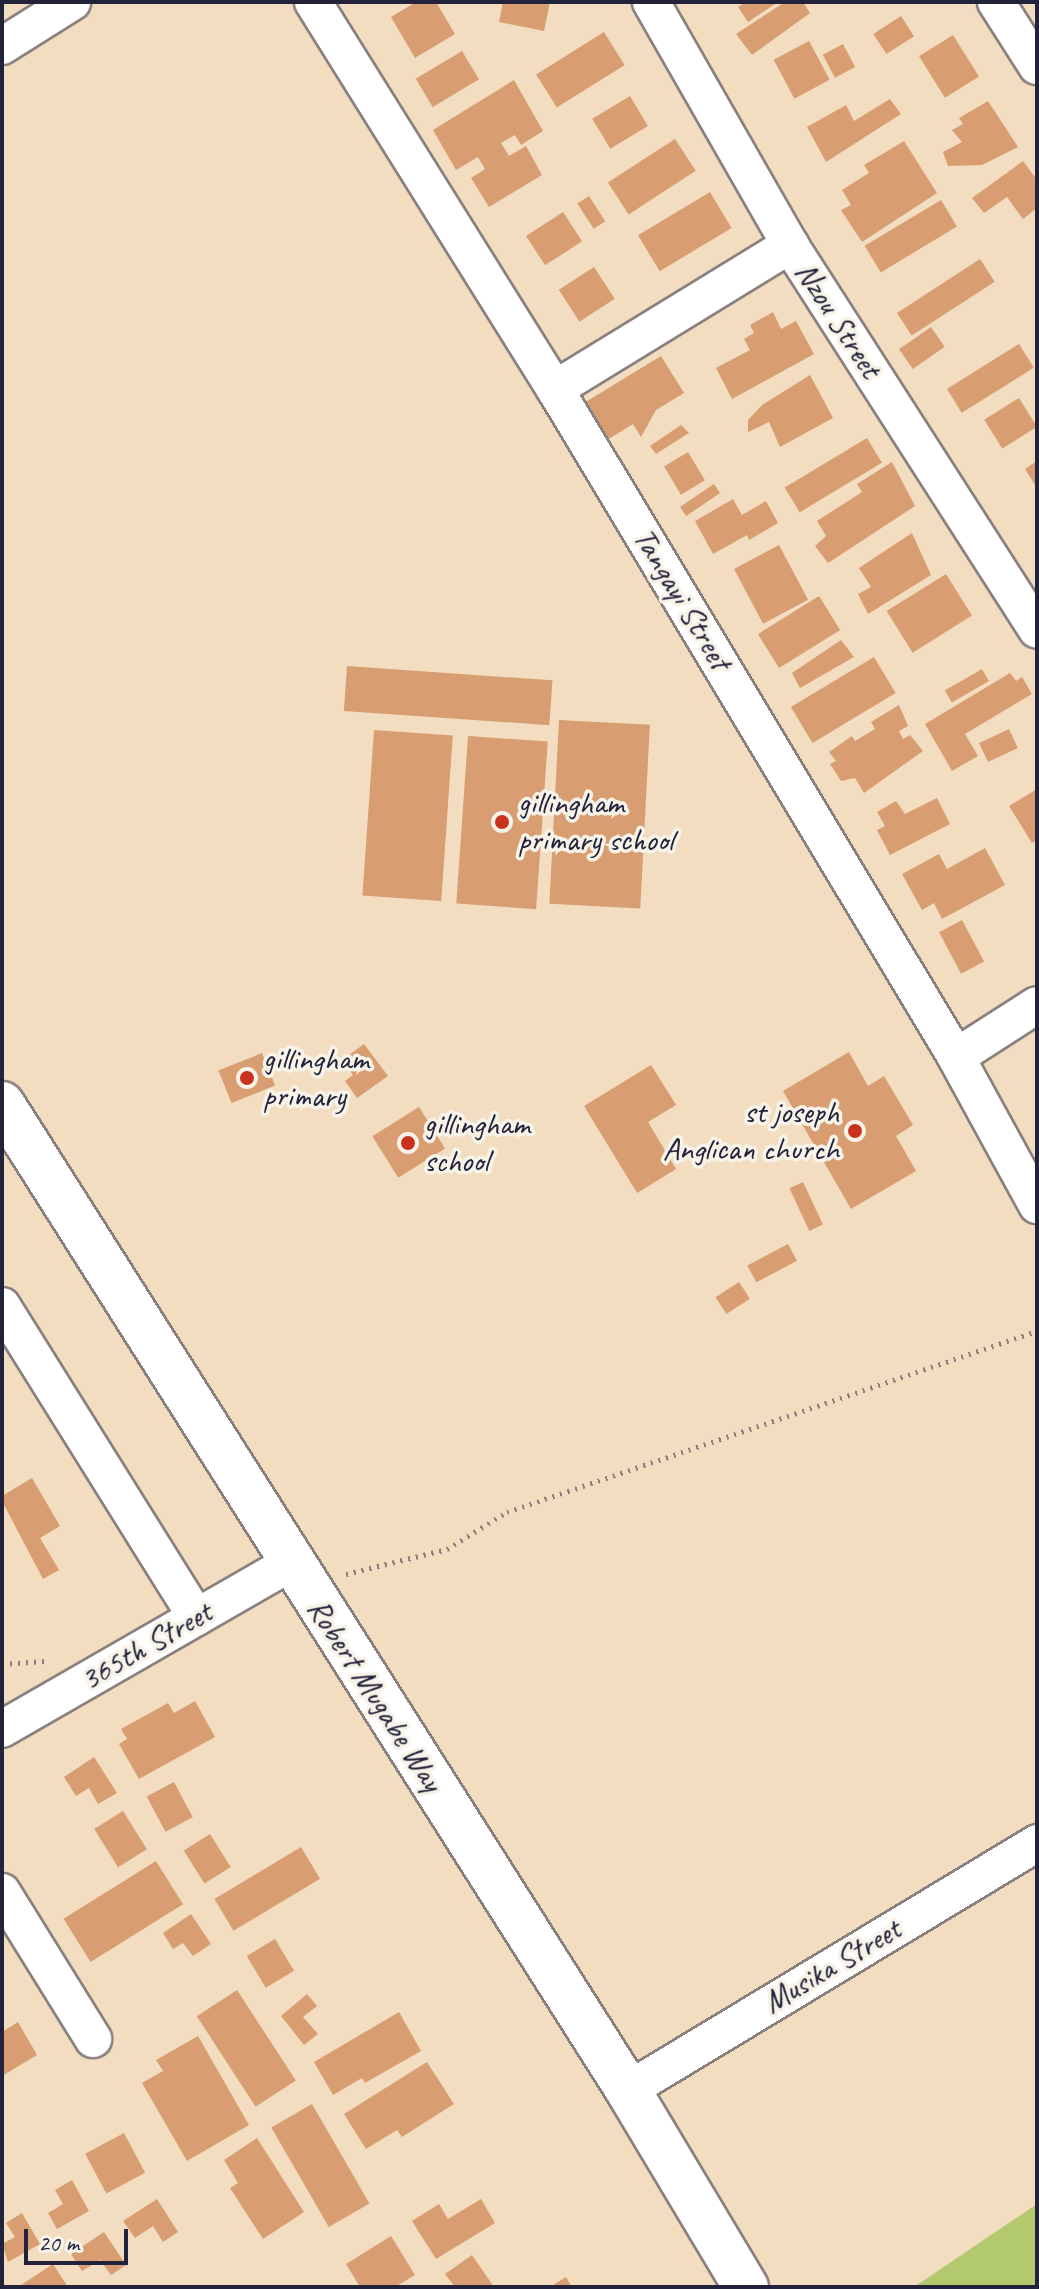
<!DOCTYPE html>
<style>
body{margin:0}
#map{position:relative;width:1039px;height:2289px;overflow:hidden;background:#f2ddc0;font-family:Caveat,sans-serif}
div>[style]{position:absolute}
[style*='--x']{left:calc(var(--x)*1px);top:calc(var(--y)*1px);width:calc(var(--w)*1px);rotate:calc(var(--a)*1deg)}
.green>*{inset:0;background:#b3c96d}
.building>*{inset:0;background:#d99d72;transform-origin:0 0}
.path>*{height:5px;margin-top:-2.5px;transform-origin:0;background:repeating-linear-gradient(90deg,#8a807e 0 2px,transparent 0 8px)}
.roads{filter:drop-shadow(2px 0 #8a807e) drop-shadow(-2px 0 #8a807e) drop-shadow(0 2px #8a807e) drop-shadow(0 -2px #8a807e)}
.minor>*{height:36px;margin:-18px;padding:0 18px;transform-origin:18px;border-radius:18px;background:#fff}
.tertiary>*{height:44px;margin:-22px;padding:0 22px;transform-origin:22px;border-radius:22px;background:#fff}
.dots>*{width:22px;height:22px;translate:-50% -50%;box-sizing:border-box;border:4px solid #f7f3e8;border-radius:50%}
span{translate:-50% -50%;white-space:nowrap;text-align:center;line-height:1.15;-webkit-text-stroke:7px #f7f3e8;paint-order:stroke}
.street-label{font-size:32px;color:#22223b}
.poi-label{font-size:32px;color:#22223b}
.left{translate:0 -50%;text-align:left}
.right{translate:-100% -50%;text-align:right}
.frame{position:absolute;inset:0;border:4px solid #22223b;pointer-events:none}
.scale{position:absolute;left:24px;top:2229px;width:104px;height:36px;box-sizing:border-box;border:4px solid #22223b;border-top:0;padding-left:10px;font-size:24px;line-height:28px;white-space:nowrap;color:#22223b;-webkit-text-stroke:6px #f7f3e8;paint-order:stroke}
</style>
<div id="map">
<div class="green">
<i style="clip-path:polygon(1037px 2204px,1037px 2287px,914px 2287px)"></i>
</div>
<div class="building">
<i style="clip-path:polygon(416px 2px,436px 2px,455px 34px,415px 58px,391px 17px)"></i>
<i style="clip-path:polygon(503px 2px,550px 2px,544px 31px,499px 22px)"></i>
<i style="clip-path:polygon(746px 2px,778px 2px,748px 22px,738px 7px)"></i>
<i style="clip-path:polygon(785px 2px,803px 2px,810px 13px,752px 55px,736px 34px)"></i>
<i style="left:901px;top:16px;width:24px;height:33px;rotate:57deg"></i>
<i style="left:604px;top:32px;width:39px;height:80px;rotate:58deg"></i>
<i style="left:953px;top:35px;width:49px;height:40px;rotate:58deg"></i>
<i style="left:809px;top:41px;width:44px;height:40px;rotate:62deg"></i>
<i style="left:843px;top:44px;width:26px;height:23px;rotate:62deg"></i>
<i style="left:462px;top:51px;width:33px;height:54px;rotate:59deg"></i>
<i style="clip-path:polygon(514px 80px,543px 131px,521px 145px,515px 135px,501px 143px,509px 156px,526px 146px,542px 175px,489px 207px,471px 178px,485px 169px,478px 157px,456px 170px,433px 130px)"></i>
<i style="left:630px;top:96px;width:35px;height:44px;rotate:59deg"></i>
<i style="clip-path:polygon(890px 99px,901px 114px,826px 162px,807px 127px,846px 105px,854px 121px)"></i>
<i style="clip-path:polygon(988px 101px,1018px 147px,982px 165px,948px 166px,943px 152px,962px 142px,952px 130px,963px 124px,959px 118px)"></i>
<i style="left:675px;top:139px;width:38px;height:80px;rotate:57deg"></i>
<i style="clip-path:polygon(904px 141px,937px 193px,862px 242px,841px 210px,851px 205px,842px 190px,869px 173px,864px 165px)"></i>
<i style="clip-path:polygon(1023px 161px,1037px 180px,1037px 208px,1023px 219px,1007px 197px,984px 213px,972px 198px)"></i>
<i style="left:710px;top:192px;width:42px;height:84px;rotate:59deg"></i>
<i style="left:589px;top:196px;width:30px;height:14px;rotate:57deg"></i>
<i style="left:941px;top:200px;width:31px;height:89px;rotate:59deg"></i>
<i style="left:563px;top:212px;width:35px;height:44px;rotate:57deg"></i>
<i style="left:980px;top:259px;width:27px;height:99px;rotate:57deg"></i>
<i style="left:594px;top:267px;width:38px;height:42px;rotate:57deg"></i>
<i style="clip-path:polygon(773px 312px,781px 329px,796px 321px,814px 354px,732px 399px,716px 368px,750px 350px,744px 339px,754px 333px,750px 325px)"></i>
<i style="left:931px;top:327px;width:24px;height:39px;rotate:55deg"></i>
<i style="left:1019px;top:344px;width:28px;height:85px;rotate:58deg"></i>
<i style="clip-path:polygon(661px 356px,684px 393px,656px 410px,641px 437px,633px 424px,607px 440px,584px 403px)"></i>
<i style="clip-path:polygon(810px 375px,833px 418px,780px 447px,769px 422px,748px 432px,748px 420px,762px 405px)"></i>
<i style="left:1019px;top:398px;width:34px;height:41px;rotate:58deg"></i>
<i style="clip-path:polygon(681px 425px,689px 433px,656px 454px,650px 446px)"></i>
<i style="left:867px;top:438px;width:29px;height:96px;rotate:59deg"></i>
<i style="left:688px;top:452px;width:33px;height:28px;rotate:59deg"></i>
<i style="clip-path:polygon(1037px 461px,1037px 488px,1025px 469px)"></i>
<i style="clip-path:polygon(892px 462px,915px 506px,828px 563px,815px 546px,826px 536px,817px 521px,862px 492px,857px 484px)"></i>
<i style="left:714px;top:484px;width:11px;height:41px;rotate:56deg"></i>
<i style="clip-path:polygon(733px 499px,742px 515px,766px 501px,778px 523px,749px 540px,747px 535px,713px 554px,695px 521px)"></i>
<i style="clip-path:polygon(912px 533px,931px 575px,868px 614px,858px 594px,871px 587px,859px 568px)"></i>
<i style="left:779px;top:545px;width:62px;height:51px;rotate:62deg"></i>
<i style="left:946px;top:574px;width:49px;height:70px;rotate:58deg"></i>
<i style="left:819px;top:596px;width:40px;height:72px;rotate:58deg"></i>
<i style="clip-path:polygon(841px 640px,854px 657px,800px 688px,792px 673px)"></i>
<i style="left:874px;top:657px;width:42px;height:97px;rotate:59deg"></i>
<i style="left:347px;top:666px;width:206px;height:45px;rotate:4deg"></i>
<i style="left:982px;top:669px;width:14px;height:43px;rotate:60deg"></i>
<i style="clip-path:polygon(1010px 673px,1016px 681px,1022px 677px,1032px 694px,965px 734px,978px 756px,952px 771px,925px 724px)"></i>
<i style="clip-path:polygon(899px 705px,908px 726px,899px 731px,903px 739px,910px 735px,923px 751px,864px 793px,855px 778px,841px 781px,830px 764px,836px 761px,829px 752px,852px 736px,855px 741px,875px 729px,871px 722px)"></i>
<i style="left:559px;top:720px;width:91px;height:184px;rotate:3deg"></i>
<i style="left:1009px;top:729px;width:21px;height:33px;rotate:65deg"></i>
<i style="left:374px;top:730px;width:79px;height:166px;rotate:4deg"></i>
<i style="left:468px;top:736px;width:80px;height:168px;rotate:4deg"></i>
<i style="clip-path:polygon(1037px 789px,1037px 840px,1032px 843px,1009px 806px)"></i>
<i style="clip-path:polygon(937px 798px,950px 824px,890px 855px,877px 830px,885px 826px,877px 812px,896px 801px,905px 814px)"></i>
<i style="clip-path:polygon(985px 848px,1005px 885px,942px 919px,934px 903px,922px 910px,902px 874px,939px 854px,947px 869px)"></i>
<i style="left:962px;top:920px;width:47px;height:26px;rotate:62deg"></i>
<i style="clip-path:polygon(364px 1044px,388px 1076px,357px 1098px,345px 1081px,353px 1075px,342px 1060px)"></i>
<i style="clip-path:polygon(849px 1052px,868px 1086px,884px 1076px,913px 1125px,896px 1136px,916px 1171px,851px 1209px,783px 1091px)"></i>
<i style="left:262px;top:1053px;width:35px;height:47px;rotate:68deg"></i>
<i style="clip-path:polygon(651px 1065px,676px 1105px,648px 1122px,676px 1169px,637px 1193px,584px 1106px)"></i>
<i style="left:419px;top:1107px;width:49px;height:55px;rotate:58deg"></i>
<i style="left:803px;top:1182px;width:47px;height:15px;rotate:65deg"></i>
<i style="left:788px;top:1244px;width:19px;height:46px;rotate:62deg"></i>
<i style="left:739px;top:1282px;width:20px;height:28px;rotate:57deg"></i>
<i style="clip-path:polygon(32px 1478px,60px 1526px,40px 1538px,59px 1570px,43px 1579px,2px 1501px,2px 1496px)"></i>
<i style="clip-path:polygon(195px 1701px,215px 1737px,139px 1779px,119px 1744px,127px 1739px,121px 1729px,168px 1703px,174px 1713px)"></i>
<i style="clip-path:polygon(94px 1757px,117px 1793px,98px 1804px,89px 1788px,76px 1796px,64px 1777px)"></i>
<i style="left:174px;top:1782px;width:40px;height:31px;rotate:62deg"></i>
<i style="left:123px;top:1811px;width:45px;height:34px;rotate:58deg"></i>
<i style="left:210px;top:1834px;width:39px;height:31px;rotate:58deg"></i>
<i style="left:301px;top:1847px;width:37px;height:101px;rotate:59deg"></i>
<i style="left:156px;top:1861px;width:51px;height:109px;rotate:58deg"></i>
<i style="clip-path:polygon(191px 1914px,211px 1944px,193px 1956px,183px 1943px,173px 1949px,163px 1933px)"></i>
<i style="left:275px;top:1939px;width:37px;height:33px;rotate:59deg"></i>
<i style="left:237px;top:1990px;width:108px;height:48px;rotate:57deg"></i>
<i style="clip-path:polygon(307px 1994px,317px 2006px,303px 2017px,318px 2034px,304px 2045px,281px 2016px)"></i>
<i style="clip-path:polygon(399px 2012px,421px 2051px,365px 2083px,362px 2078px,333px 2095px,314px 2062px)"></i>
<i style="clip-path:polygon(18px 2022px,37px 2055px,2px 2076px,2px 2032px)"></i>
<i style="clip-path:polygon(198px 2036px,249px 2125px,187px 2161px,142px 2083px,163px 2071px,156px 2060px)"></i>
<i style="clip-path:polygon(427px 2062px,454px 2104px,402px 2137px,397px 2130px,366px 2149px,344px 2114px)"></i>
<i style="left:312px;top:2104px;width:115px;height:47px;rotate:60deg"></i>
<i style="left:124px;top:2133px;width:45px;height:44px;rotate:62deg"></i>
<i style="clip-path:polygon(257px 2138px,304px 2212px,263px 2239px,230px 2188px,238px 2183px,224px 2160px)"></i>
<i style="clip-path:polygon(72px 2180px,89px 2211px,57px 2229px,48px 2213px,63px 2204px,55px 2190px)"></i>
<i style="clip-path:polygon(157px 2199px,178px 2232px,163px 2242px,153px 2226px,135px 2238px,123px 2221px)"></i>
<i style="clip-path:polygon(481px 2199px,495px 2223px,436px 2259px,412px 2221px,439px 2204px,448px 2219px)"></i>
<i style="clip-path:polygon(22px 2213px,40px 2244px,8px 2262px,2px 2244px,15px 2237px,6px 2223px)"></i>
<i style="clip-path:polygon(104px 2232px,126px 2265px,111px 2275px,100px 2260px,82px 2271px,71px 2254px)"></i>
<i style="clip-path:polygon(391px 2236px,415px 2275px,395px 2287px,360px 2287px,346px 2264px)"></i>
<i style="clip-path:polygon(472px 2255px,494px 2287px,455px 2287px,445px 2274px)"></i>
<i style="clip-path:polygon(53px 2264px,68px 2287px,18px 2287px)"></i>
<i style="clip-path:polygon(566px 2277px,572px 2287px,550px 2287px)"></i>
</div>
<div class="path">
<i style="--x:346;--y:1574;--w:104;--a:-13.9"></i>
<i style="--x:447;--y:1549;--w:70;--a:-31.7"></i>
<i style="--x:507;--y:1512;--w:560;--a:-18.86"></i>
<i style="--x:2;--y:1664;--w:43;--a:-4"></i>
</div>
<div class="roads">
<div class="minor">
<i style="--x:313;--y:2;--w:456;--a:58"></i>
<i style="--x:555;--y:389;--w:779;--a:59.02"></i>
<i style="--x:956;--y:1057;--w:169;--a:61.3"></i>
<i style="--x:651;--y:2;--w:280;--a:60.2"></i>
<i style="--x:790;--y:245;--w:457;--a:57.3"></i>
<i style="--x:996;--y:2;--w:76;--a:57.4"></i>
<i style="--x:2;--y:46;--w:83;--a:-32.2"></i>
<i style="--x:555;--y:389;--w:276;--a:-31.5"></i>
<i style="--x:956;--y:1057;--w:96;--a:-32.7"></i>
<i style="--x:2;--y:1306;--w:367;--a:58"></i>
<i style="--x:2;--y:1729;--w:333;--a:-29.9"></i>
<i style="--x:2;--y:1892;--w:173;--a:58.2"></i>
<i style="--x:628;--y:2090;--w:478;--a:-31.1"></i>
</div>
<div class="tertiary">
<i style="--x:2;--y:1104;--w:1168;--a:57.59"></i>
<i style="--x:628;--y:2090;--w:230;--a:59.1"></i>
</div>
</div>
<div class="dots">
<i style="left:502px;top:822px;background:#c8321e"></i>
<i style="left:247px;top:1078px;background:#c8321e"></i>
<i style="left:855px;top:1131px;background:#c8321e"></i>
<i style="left:408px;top:1143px;background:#c8321e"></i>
</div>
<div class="street-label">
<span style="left:838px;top:320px;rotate:57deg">Nzou Street</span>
<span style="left:682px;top:599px;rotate:59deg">Tangayi Street</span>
<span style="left:146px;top:1646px;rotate:-30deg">365th Street</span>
<span style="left:375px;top:1695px;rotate:57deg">Robert Mugabe Way</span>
<span style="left:832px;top:1966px;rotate:-31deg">Musika Street</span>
</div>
<div class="poi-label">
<span class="left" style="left:518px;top:822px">gillingham<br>primary school</span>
<span class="left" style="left:263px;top:1078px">gillingham<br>primary</span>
<span class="right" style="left:839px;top:1131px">st joseph<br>Anglican church</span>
<span class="left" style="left:424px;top:1143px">gillingham<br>school</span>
</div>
<div class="frame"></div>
<div class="scale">20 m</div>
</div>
